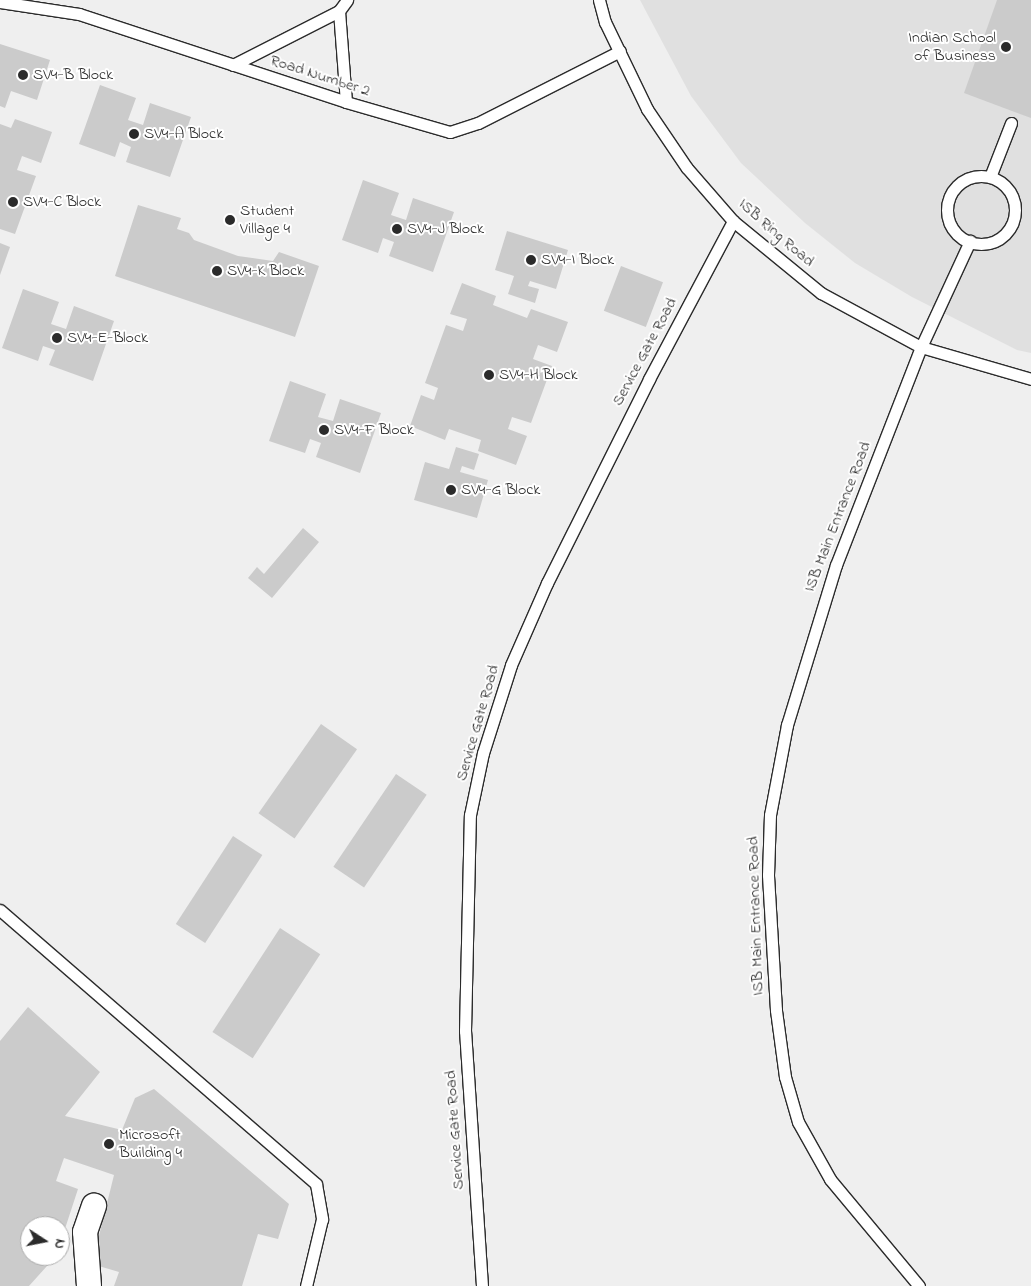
<!DOCTYPE html>
<style>
body{margin:0}
#map{position:relative;width:1031px;height:1286px;overflow:hidden;background:#fff;font-family:"Indie Flower",sans-serif}
div>[style]{position:absolute}
[style*='--x']{left:calc(var(--x)*1px);top:calc(var(--y)*1px);width:calc(var(--w)*1px);rotate:calc(var(--a)*1deg)}
.built>*{inset:0;background:#efefef}
.green>*{inset:0;background:#e0e0e0}
.building>*{inset:0;background:#cbcbcb;transform-origin:0 0}
.roads{filter:drop-shadow(1px 0 #2b2b2b) drop-shadow(-1px 0 #2b2b2b) drop-shadow(0 1px #2b2b2b) drop-shadow(0 -1px #2b2b2b)}
.lane>*{height:11px;margin:-5.5px;padding:0 5.5px;transform-origin:5.5px;border-radius:5.5px;background:#fff}
.lane>.ring{margin:-5.5px;padding:0;box-sizing:content-box;background:none;border:11px solid #fff;border-radius:50%}
.street>*{height:24px;margin:-12px;padding:0 12px;transform-origin:12px;border-radius:12px;background:#fff}
.dots>*{width:14px;height:14px;translate:-50% -50%;box-sizing:border-box;border:2px solid #fff;border-radius:50%}
span{translate:-50% -50%;white-space:nowrap;text-align:center;line-height:1.15;-webkit-text-stroke:4px #fff;paint-order:stroke}
.poi-label{font-size:16px;color:#2b2b2b}
.right{translate:-100% -50%;text-align:right}
.left{translate:0 -50%;text-align:left}
.street-label{font-size:16px;color:#2b2b2b}
.north{position:absolute;left:20px;top:1216px;width:50px;height:50px;box-sizing:border-box;background:#fff;border:1px solid #aaa;border-radius:50%;rotate:101deg;font-size:14px;font-weight:700;line-height:20px;text-align:center;color:#2b2b2b}
.north::after{content:'';display:block;margin:auto;width:18px;height:22px;background:#2b2b2b;clip-path:polygon(50% 0,100% 100%,50% 72%,0 100%)}
</style>
<div id="map">
<div class="built">
<i style="clip-path:polygon(evenodd,0 0,1031px 0,1031px 1286px,0 1286px,0 0,30px 1226px,60px 1226px,60px 1256px,30px 1256px,30px 1226px)"></i>
</div>
<div class="green">
<i style="clip-path:polygon(640px 0,1031px 0,1031px 353px,1017px 350px,912px 297px,855px 263px,805px 223px,741px 163px,691px 96px)"></i>
</div>
<div class="building">
<i style="clip-path:polygon(997px 0,1031px 0,1031px 118px,964px 93px)"></i>
<i style="clip-path:polygon(0 44px,50px 60px,37px 100px,11px 91px,5px 108px,0 106px)"></i>
<i style="clip-path:polygon(100px 85px,136px 98px,128px 120px,143px 125px,150px 103px,191px 117px,170px 177px,126px 162px,131px 147px,120px 142px,115px 157px,79px 144px)"></i>
<i style="clip-path:polygon(15px 119px,52px 132px,41px 163px,22px 156px,17px 170px,36px 176px,15px 234px,0 229px,0 124px,11px 128px)"></i>
<i style="clip-path:polygon(363px 180px,399px 193px,391px 215px,406px 220px,413px 198px,454px 212px,433px 272px,389px 256px,394px 242px,383px 238px,378px 253px,342px 240px)"></i>
<i style="clip-path:polygon(138px 205px,181px 218px,177px 229px,189px 233px,194px 240px,238px 256px,273px 261px,279px 252px,319px 266px,295px 337px,115px 276px)"></i>
<i style="clip-path:polygon(507px 231px,568px 250px,556px 289px,530px 281px,528px 286px,539px 289px,535px 303px,508px 294px,514px 276px,495px 270px)"></i>
<i style="clip-path:polygon(0 243px,10px 247px,0 275px)"></i>
<i style="left:621px;top:266px;width:45px;height:48px;rotate:21deg"></i>
<i style="clip-path:polygon(462px 283px,496px 296px,493px 305px,527px 318px,531px 309px,568px 322px,557px 352px,538px 345px,533px 359px,552px 366px,531px 423px,512px 417px,508px 429px,527px 436px,516px 465px,478px 451px,481px 440px,449px 429px,445px 440px,410px 426px,421px 395px,434px 400px,438px 388px,425px 383px,446px 325px,463px 331px,467px 319px,450px 314px)"></i>
<i style="clip-path:polygon(23px 289px,59px 302px,51px 324px,66px 329px,74px 306px,114px 321px,93px 381px,49px 365px,55px 350px,43px 346px,38px 361px,2px 348px)"></i>
<i style="clip-path:polygon(290px 381px,326px 394px,318px 417px,333px 421px,340px 399px,381px 413px,360px 473px,316px 457px,321px 443px,310px 439px,305px 453px,269px 441px)"></i>
<i style="clip-path:polygon(456px 447px,479px 454px,474px 470px,462px 466px,460px 472px,488px 480px,477px 518px,414px 500px,425px 462px,449px 469px)"></i>
<i style="clip-path:polygon(303px 528px,319px 542px,272px 598px,248px 578px,257px 567px,264px 574px)"></i>
<i style="left:321px;top:724px;width:44px;height:109px;rotate:35deg"></i>
<i style="left:396px;top:774px;width:37px;height:112px;rotate:34deg"></i>
<i style="left:233px;top:836px;width:35px;height:105px;rotate:33deg"></i>
<i style="left:280px;top:928px;width:48px;height:124px;rotate:33deg"></i>
<i style="clip-path:polygon(28px 1007px,100px 1072px,65px 1116px,122px 1130px,135px 1098px,154px 1089px,289px 1204px,278px 1239px,258px 1234px,242px 1286px,114px 1286px,119px 1272px,92px 1264px,114px 1175px,64px 1158px,56px 1181px,78px 1189px,60px 1244px,60px 1226px,30px 1226px,30px 1256px,56px 1256px,29px 1286px,0 1286px,0 1041px)"></i>
</div>
<div class="roads">
<div class="lane">
<i style="--x:599;--y:0;--w:23;--a:75"></i>
<i style="--x:605;--y:22;--w:97;--a:64.2"></i>
<i style="--x:647;--y:109;--w:71;--a:55.9"></i>
<i style="--x:687;--y:168;--w:70;--a:49"></i>
<i style="--x:733;--y:221;--w:114;--a:39.3"></i>
<i style="--x:821;--y:293;--w:114;--a:28.4"></i>
<i style="--x:921;--y:347;--w:115;--a:16.2"></i>
<i style="--x:0;--y:2;--w:80;--a:8.6"></i>
<i style="--x:79;--y:14;--w:281;--a:18.2"></i>
<i style="--x:346;--y:102;--w:108;--a:16.1"></i>
<i style="--x:450;--y:132;--w:29;--a:-18"></i>
<i style="--x:478;--y:123;--w:159;--a:-26.9"></i>
<i style="--x:339;--y:11;--w:91;--a:85.6"></i>
<i style="--x:233;--y:65;--w:119;--a:-27"></i>
<i style="--x:339;--y:11;--w:14;--a:-54"></i>
<i class="ring" style="left:947px;top:176px;width:57px;height:57px"></i>
<i style="--x:990;--y:177;--w:58;--a:-68.7"></i>
<i style="--x:0;--y:910;--w:418;--a:40.9"></i>
<i style="--x:316;--y:1184;--w:36;--a:80"></i>
<i style="--x:322;--y:1219;--w:69;--a:103.4"></i>
<i style="--x:482;--y:1286;--w:256;--a:-93.8"></i>
<i style="--x:465;--y:1031;--w:216;--a:-88.7"></i>
<i style="--x:470;--y:815;--w:63;--a:-78.2"></i>
<i style="--x:483;--y:753;--w:92;--a:-72.3"></i>
<i style="--x:511;--y:665;--w:90;--a:-66.3"></i>
<i style="--x:547;--y:583;--w:228;--a:-63.4"></i>
<i style="--x:649;--y:379;--w:179;--a:-62"></i>
<i style="--x:919;--y:1286;--w:139;--a:-129.8"></i>
<i style="--x:830;--y:1179;--w:65;--a:-119.3"></i>
<i style="--x:798;--y:1122;--w:47;--a:-106.1"></i>
<i style="--x:785;--y:1077;--w:68;--a:-97.7"></i>
<i style="--x:776;--y:1010;--w:135;--a:-93.4"></i>
<i style="--x:768;--y:875;--w:60;--a:-88.1"></i>
<i style="--x:770;--y:815;--w:92;--a:-79.3"></i>
<i style="--x:787;--y:725;--w:167;--a:-73"></i>
<i style="--x:836;--y:565;--w:234;--a:-68.7"></i>
<i style="--x:921;--y:347;--w:117;--a:-65.2"></i>
</div>
<div class="street">
<i style="--x:89;--y:1286;--w:54;--a:-94.2"></i>
<i style="--x:85;--y:1232;--w:28;--a:-71"></i>
</div>
</div>
<div class="dots">
<i style="left:1006px;top:47px;background:#2b2b2b"></i>
<i style="left:23px;top:75px;background:#2b2b2b"></i>
<i style="left:134px;top:134px;background:#2b2b2b"></i>
<i style="left:13px;top:202px;background:#2b2b2b"></i>
<i style="left:230px;top:220px;background:#2b2b2b"></i>
<i style="left:397px;top:229px;background:#2b2b2b"></i>
<i style="left:531px;top:260px;background:#2b2b2b"></i>
<i style="left:217px;top:271px;background:#2b2b2b"></i>
<i style="left:57px;top:338px;background:#2b2b2b"></i>
<i style="left:489px;top:375px;background:#2b2b2b"></i>
<i style="left:324px;top:430px;background:#2b2b2b"></i>
<i style="left:451px;top:490px;background:#2b2b2b"></i>
<i style="left:109px;top:1144px;background:#2b2b2b"></i>
</div>
<div class="poi-label">
<span class="right" style="left:996px;top:47px">Indian School<br>of Business</span>
<span class="left" style="left:33px;top:75px">SV4-B Block</span>
<span class="left" style="left:144px;top:134px">SV4-A Block</span>
<span class="left" style="left:23px;top:202px">SV4-C Block</span>
<span class="left" style="left:240px;top:220px">Student<br>Village 4</span>
<span class="left" style="left:407px;top:229px">SV4-J Block</span>
<span class="left" style="left:541px;top:260px">SV4-I Block</span>
<span class="left" style="left:227px;top:271px">SV4-K Block</span>
<span class="left" style="left:67px;top:338px">SV4-E-Block</span>
<span class="left" style="left:499px;top:375px">SV4-H Block</span>
<span class="left" style="left:334px;top:430px">SV4-F Block</span>
<span class="left" style="left:461px;top:490px">SV4-G Block</span>
<span class="left" style="left:119px;top:1144px">Microsoft<br>Building 4</span>
</div>
<div class="street-label">
<span style="left:320px;top:76px;rotate:18deg">Road Number 2</span>
<span style="left:776px;top:233px;rotate:41deg">ISB Ring Road</span>
<span style="left:645px;top:352px;rotate:-62deg">Service Gate Road</span>
<span style="left:838px;top:517px;rotate:-69deg">ISB Main Entrance Road</span>
<span style="left:478px;top:723px;rotate:-74deg">Service Gate Road</span>
<span style="left:756px;top:916px;rotate:-92deg">ISB Main Entrance Road</span>
<span style="left:455px;top:1130px;rotate:-94deg">Service Gate Road</span>
</div>
<div class="north">N</div>
</div>
